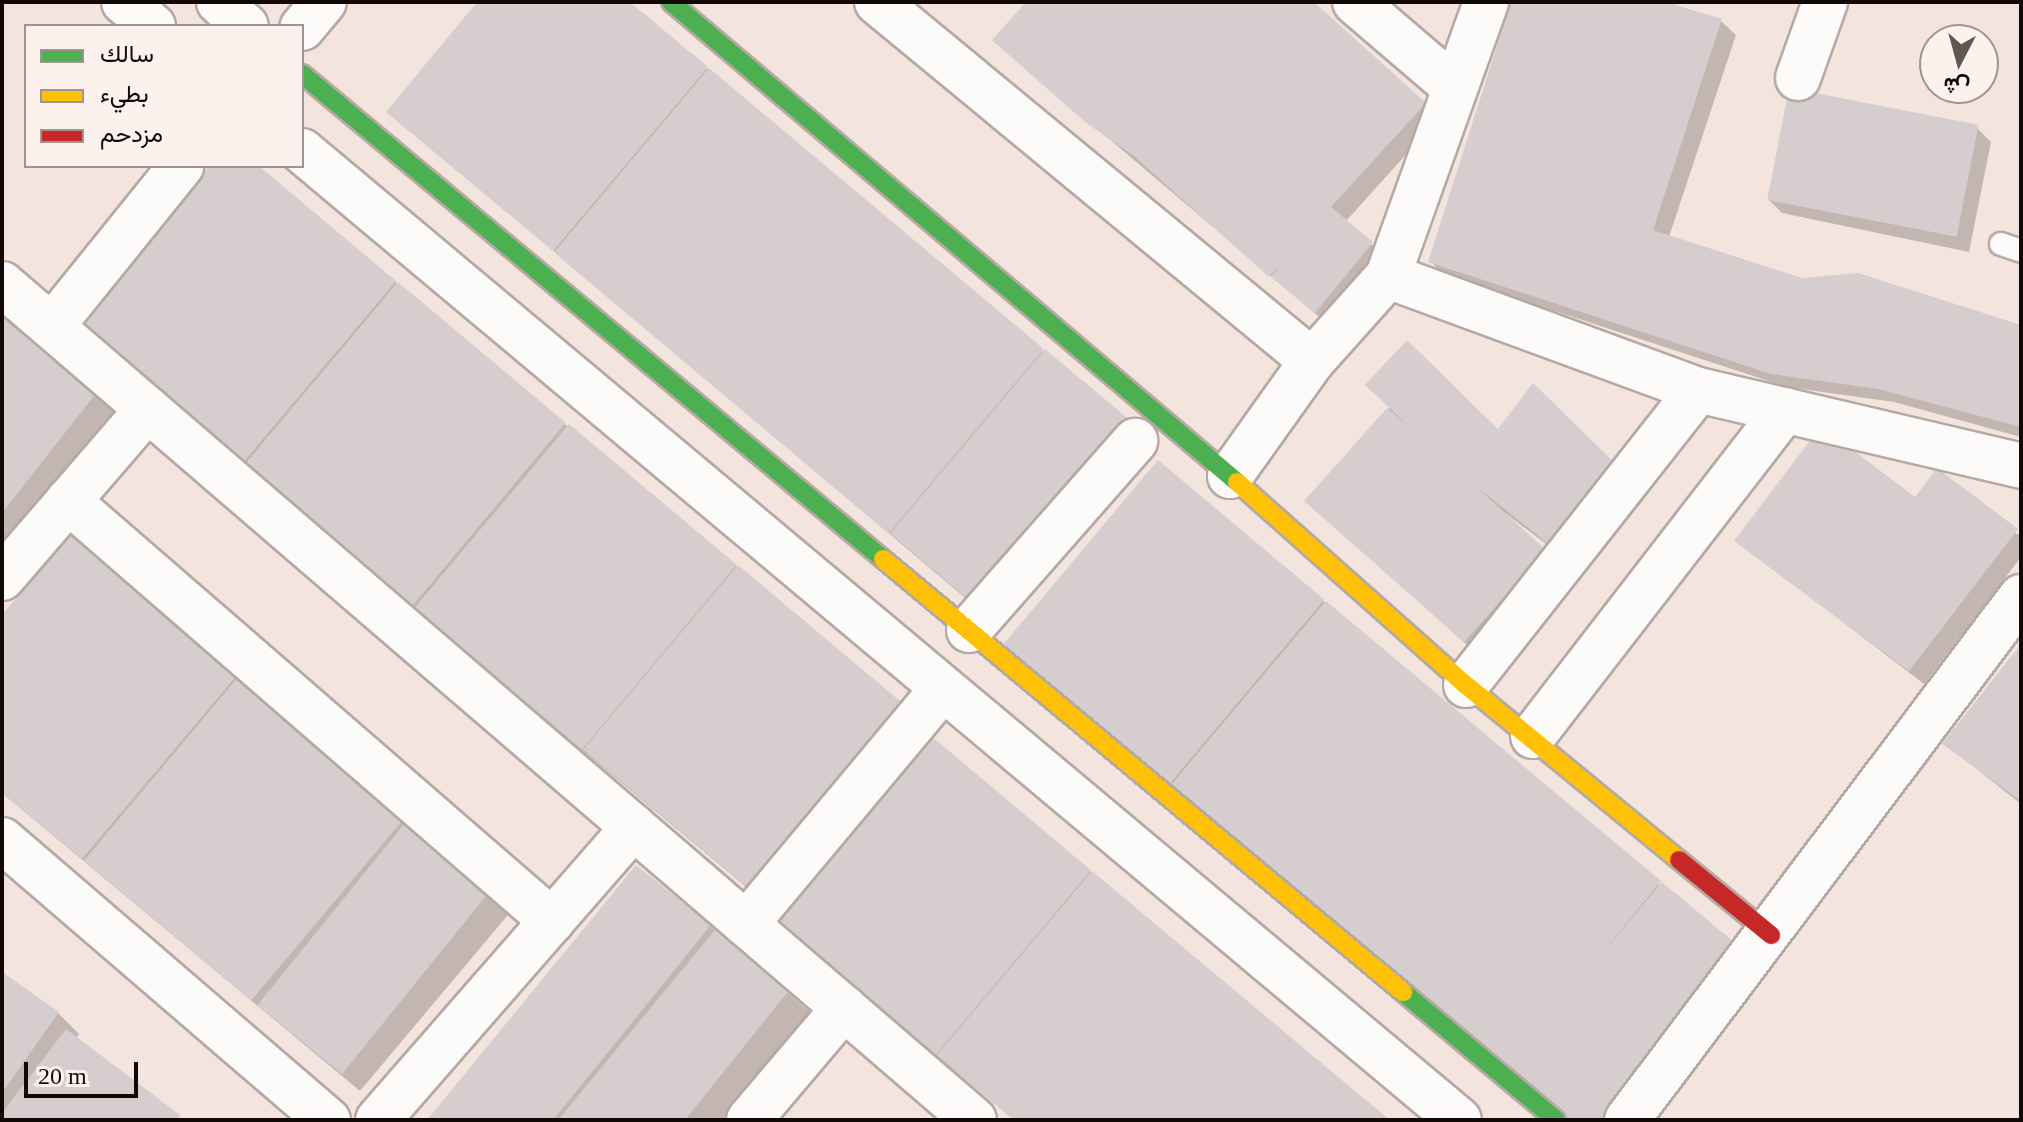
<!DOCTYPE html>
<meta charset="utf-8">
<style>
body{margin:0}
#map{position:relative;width:2023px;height:1122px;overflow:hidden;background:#f4e4de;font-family:"Times New Roman",Vazirmatn,serif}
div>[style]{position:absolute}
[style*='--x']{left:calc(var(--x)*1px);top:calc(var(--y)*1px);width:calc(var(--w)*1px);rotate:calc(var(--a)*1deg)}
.shadow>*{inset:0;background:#0003}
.building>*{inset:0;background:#d6cdcf;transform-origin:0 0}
.roads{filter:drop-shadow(2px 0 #b5a9a4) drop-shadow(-2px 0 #b5a9a4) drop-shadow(0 2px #b5a9a4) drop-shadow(0 -2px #b5a9a4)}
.lane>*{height:22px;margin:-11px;padding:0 11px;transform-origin:11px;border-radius:11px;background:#fdfbfa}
.street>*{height:44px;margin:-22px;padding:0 22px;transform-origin:22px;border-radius:22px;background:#fdfbfa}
.fast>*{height:18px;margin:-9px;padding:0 9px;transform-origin:9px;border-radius:9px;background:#4caf50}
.slow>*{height:18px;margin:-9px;padding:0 9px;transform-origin:9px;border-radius:9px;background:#ffc107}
.jam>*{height:18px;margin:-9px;padding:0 9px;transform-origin:9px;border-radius:9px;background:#c62828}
span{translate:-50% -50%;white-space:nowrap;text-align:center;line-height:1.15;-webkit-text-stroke:6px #fdf1ed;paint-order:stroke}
.frame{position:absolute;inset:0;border:4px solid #120906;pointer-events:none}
.legend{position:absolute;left:24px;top:24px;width:280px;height:144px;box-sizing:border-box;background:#fdf1ed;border:2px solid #9f9491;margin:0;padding:10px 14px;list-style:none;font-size:24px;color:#120906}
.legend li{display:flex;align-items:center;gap:16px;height:40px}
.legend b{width:40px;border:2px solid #9f9491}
.north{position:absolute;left:1919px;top:24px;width:80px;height:80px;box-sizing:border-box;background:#fdf1ed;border:2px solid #9f9491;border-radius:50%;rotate:186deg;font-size:22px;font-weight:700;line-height:32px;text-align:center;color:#120906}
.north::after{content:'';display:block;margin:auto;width:28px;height:36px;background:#615652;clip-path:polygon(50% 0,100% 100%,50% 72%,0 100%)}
.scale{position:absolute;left:24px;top:1062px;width:114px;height:36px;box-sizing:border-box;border:4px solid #120906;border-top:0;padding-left:10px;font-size:24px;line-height:28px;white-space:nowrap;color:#120906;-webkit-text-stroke:6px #fdf1ed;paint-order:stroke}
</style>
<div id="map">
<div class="shadow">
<i style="clip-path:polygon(480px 2px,628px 2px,1148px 441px,995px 623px,388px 111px)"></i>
<i style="clip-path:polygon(1030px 2px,1306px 2px,1439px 118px,1346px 221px,1386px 258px,1330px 326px,1009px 54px)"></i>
<i style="clip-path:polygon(1514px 2px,1660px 2px,1721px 21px,1736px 35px,1669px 237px,1802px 280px,2021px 328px,2021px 437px,1894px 402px,1787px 387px,1444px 275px,1430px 261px)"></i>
<i style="clip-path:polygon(1977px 128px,1991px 142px,1969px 252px,1782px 213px,1768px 199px)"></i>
<i style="clip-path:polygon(212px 166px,256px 166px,904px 707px,922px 731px,1386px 1120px,1014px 1120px,785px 928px,771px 914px,774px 910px,98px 347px)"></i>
<i style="clip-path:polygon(2px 308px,33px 337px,30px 341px,117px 415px,2px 561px)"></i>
<i style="clip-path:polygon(1390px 407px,1566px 559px,1485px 498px,1545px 551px,1486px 662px,1307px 501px)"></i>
<i style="clip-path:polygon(1158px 462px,1765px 974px,1643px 1120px,1570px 1120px,1006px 644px)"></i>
<i style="clip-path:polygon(1915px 500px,2021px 535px,2021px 557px,1924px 684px,1737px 541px)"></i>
<i style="clip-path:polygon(70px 538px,512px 910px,360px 1091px,2px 793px,2px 619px)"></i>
<i style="clip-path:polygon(2021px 646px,2021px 804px,1945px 744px)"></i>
<i style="clip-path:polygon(710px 926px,810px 1012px,723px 1120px,430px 1120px)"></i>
<i style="clip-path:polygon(2px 974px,58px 1013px,79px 1034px,76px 1039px,182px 1120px,2px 1120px)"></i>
</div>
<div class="building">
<i style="clip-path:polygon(477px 2px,630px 2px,708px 67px,553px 251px,386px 112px)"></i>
<i style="clip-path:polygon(1026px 2px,1314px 2px,1426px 103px,1331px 207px,1373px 242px,1315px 313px,1271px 277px,1280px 265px,1269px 277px,1134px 156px,1085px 122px,992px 40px)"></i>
<i style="clip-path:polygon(1511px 2px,1666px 2px,1722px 19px,1653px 230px,1802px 278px,1858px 273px,2021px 325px,2021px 427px,1878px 389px,1771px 374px,1428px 262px)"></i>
<i style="left:709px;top:68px;width:437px;height:241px;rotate:40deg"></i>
<i style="left:1789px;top:88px;width:193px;height:114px;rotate:11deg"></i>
<i style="clip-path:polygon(209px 166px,259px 166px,396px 281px,241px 465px,74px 326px)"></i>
<i style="left:398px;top:282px;width:219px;height:241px;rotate:40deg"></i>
<i style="clip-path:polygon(2px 305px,13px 314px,7px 322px,97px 392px,2px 513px)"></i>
<i style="clip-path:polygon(1407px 340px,1498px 429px,1533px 383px,1622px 470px,1551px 546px,1473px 484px,1546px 550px,1464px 642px,1304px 501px,1387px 408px,1409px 426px,1365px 385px)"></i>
<i style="left:1045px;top:349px;width:109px;height:241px;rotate:40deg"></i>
<i style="left:569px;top:424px;width:219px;height:241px;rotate:40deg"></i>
<i style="clip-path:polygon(1821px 426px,1915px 497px,1937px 468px,2018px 529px,1909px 671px,1734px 541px)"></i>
<i style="left:1158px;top:460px;width:217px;height:241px;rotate:40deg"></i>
<i style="clip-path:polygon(70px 535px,237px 675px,82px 859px,2px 793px,2px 615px)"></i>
<i style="left:738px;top:565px;width:218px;height:241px;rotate:40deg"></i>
<i style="clip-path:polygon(1326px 601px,1661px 881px,1583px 976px,1662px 882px,1746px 952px,1604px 1120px,1571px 1120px,1171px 785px)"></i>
<i style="clip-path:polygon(2021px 644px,2021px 801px,1942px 744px)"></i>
<i style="left:239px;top:676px;width:218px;height:241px;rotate:40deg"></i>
<i style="left:924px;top:730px;width:218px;height:241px;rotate:40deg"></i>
<i style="left:409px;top:818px;width:109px;height:241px;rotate:39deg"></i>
<i style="clip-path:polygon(636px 865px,711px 925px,553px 1120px,427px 1120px)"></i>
<i style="clip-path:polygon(1092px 871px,1343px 1081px,1390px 1120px,1014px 1120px,937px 1055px)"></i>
<i style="clip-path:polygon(716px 929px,790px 989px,685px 1120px,558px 1120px)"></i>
<i style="clip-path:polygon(2px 972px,59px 1012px,2px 1093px)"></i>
<i style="clip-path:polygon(66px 1029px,180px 1115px,176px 1120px,2px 1120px,2px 1113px)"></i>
</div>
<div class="roads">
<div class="lane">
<i style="--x:2001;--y:244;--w:21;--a:19"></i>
</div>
<div class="street">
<i style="--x:124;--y:2;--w:38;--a:40"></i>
<i style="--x:219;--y:2;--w:36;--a:42"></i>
<i style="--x:877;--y:2;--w:564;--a:39.53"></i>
<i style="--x:1355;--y:2;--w:130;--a:40.6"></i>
<i style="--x:302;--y:28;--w:34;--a:-50"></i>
<i style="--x:1798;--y:78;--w:81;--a:-70.4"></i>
<i style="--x:302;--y:151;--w:1509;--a:39.95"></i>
<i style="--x:1388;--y:276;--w:330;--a:20.2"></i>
<i style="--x:1698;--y:390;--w:332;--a:13.2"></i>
<i style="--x:2;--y:284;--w:1282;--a:40.7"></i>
<i style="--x:52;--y:326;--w:206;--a:-51.1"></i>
<i style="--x:1230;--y:476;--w:141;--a:-54.5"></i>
<i style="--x:1312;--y:361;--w:114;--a:-48.2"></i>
<i style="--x:1388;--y:276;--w:291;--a:-70.3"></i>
<i style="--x:68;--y:501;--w:641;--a:40.95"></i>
<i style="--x:2;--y:578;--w:223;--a:-49.2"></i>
<i style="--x:969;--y:630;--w:252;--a:-48.7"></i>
<i style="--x:1466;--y:685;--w:375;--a:-51.8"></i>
<i style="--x:1533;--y:736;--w:412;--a:-52.3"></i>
<i style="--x:2;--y:840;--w:430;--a:40.7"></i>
<i style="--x:746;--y:924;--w:307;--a:-50.1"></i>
<i style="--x:378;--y:1120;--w:389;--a:-48.9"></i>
<i style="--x:749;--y:1120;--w:147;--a:-49.7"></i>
<i style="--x:1627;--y:1120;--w:655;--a:-53.01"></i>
</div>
<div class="fast">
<i style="--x:671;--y:2;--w:742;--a:40.3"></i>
<i style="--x:302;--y:74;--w:757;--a:39.85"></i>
<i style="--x:1403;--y:992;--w:199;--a:39.9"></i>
</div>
<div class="slow">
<i style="--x:1237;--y:482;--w:306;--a:41.6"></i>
<i style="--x:1466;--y:685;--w:276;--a:39.4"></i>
<i style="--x:883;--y:559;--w:677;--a:39.78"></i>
</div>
<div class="jam">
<i style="--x:1679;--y:860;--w:119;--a:39.2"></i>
</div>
</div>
<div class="frame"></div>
<ul class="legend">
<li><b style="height:10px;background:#4caf50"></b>سالك</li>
<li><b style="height:10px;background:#ffc107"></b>بطيء</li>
<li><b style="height:10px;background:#c62828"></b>مزدحم</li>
</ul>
<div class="north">ش</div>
<div class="scale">20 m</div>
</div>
